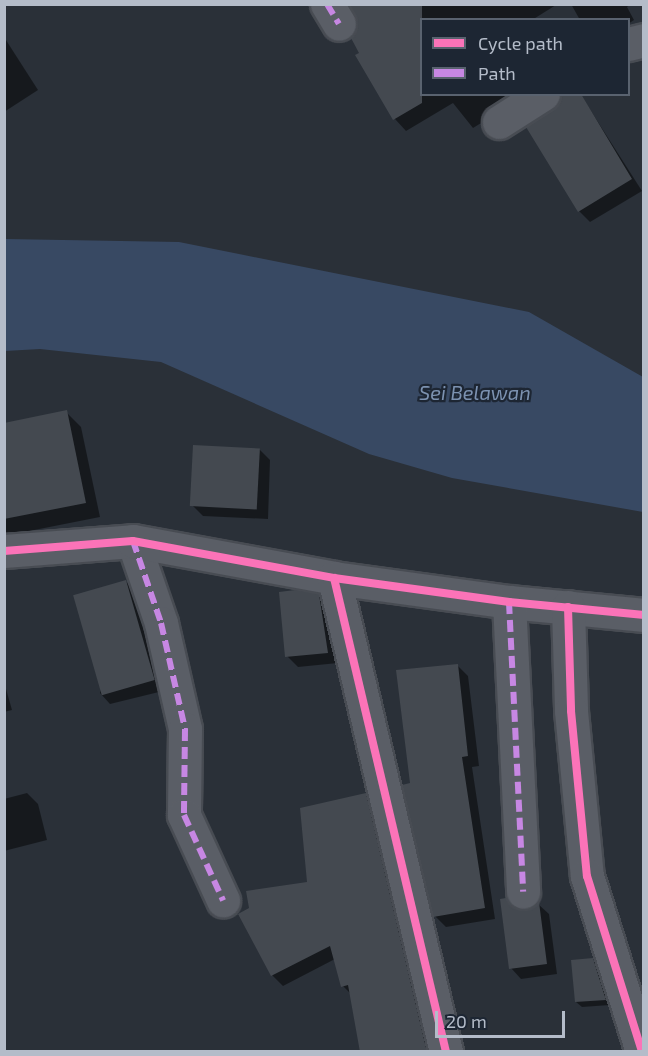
<!DOCTYPE html>
<style>
body{margin:0}
#map{position:relative;width:648px;height:1056px;overflow:hidden;background:#2a3038;font-family:"Exo 2",sans-serif}
div>[style]{position:absolute}
[style*='--x']{left:calc(var(--x)*1px);top:calc(var(--y)*1px);width:calc(var(--w)*1px);rotate:calc(var(--a)*1deg)}
.water>*{inset:0;background:#384963}
.shadow>*{inset:0;background:#0007}
.building>*{inset:0;background:#444950;transform-origin:0 0}
.roads{filter:drop-shadow(2px 0 #484c53) drop-shadow(-2px 0 #484c53) drop-shadow(0 2px #484c53) drop-shadow(0 -2px #484c53)}
.minor>*{height:33px;margin:-16.5px;padding:0 16.5px;transform-origin:16.5px;border-radius:16.5px;background:#5a5e66}
.quiet>*{height:6px;margin-top:-3px;transform-origin:0;background:repeating-linear-gradient(90deg,#c787e3 0 12px,transparent 0 18px)}
.cycleway>*{height:8px;margin:-4px;padding:0 4px;transform-origin:4px;border-radius:4px;background:#fb73b8}
span{translate:-50% -50%;white-space:nowrap;text-align:center;line-height:1.15;-webkit-text-stroke:4.5px #1d2633;paint-order:stroke}
.water-label{font-size:20px;color:#7c92b1;font-style:italic}
.frame{position:absolute;inset:0;border:6px solid #b4bcc9;pointer-events:none}
.legend{position:absolute;left:420px;top:18px;width:210px;height:78px;box-sizing:border-box;background:#1d2633;border:2px solid #59626f;margin:0;padding:8px 10px;list-style:none;font-size:18px;color:#b4bcc9}
.legend li{display:flex;align-items:center;gap:12px;height:30px}
.legend b{width:30px;border:2px solid #59626f}
.scale{position:absolute;left:435px;top:1011px;width:130px;height:27px;box-sizing:border-box;border:3px solid #b4bcc9;border-top:0;padding-left:8px;font-size:18px;line-height:21px;white-space:nowrap;color:#b4bcc9;-webkit-text-stroke:4px #1d2633;paint-order:stroke}
</style>
<div id="map">
<div class="water">
<i style="clip-path:polygon(5px 239px,179px 242px,529px 312px,643px 377px,643px 512px,452px 478px,369px 454px,161px 362px,40px 349px,5px 351px)"></i>
</div>
<div class="shadow">
<i style="clip-path:polygon(350px 4px,555px 4px,556px 5px,532px 20px,422px 20px,422px 94px,520px 94px,522px 98px,473px 128px,453px 103px,406px 131px,395px 119px,361px 53px,359px 24px)"></i>
<i style="clip-path:polygon(571px 4px,631px 4px,627px 7px,634px 20px,628px 24px,628px 20px,580px 20px)"></i>
<i style="clip-path:polygon(4px 37px,38px 90px,4px 112px)"></i>
<i style="clip-path:polygon(580px 94px,642px 191px,590px 222px,579px 211px)"></i>
<i style="clip-path:polygon(66px 412px,81px 427px,100px 517px,4px 536px,4px 424px)"></i>
<i style="clip-path:polygon(259px 449px,270px 460px,268px 519px,203px 516px,192px 505px)"></i>
<i style="clip-path:polygon(126px 582px,137px 592px,163px 691px,110px 704px,100px 693px)"></i>
<i style="clip-path:polygon(318px 596px,329px 607px,338px 663px,298px 667px,287px 656px)"></i>
<i style="clip-path:polygon(457px 665px,468px 676px,479px 766px,472px 767px,495px 919px,446px 927px,435px 916px,411px 784px)"></i>
<i style="clip-path:polygon(4px 682px,12px 710px,4px 712px)"></i>
<i style="clip-path:polygon(27px 793px,38px 804px,47px 840px,4px 851px,4px 799px)"></i>
<i style="clip-path:polygon(365px 795px,376px 805px,435px 1052px,361px 1052px,352px 995px,343px 986px,335px 959px,283px 986px,272px 975px,308px 883px)"></i>
<i style="clip-path:polygon(538px 904px,549px 914px,557px 974px,521px 979px,511px 968px,516px 910px,524px 912px)"></i>
<i style="clip-path:polygon(592px 960px,598px 965px,610px 1005px,582px 1007px,576px 1002px)"></i>
</div>
<div class="building">
<i style="clip-path:polygon(349px 4px,422px 4px,422px 103px,393px 120px,355px 55px,359px 53px,351px 38px,358px 23px)"></i>
<i style="clip-path:polygon(562px 94px,581px 94px,632px 179px,578px 212px,526px 127px,554px 109px)"></i>
<i style="clip-path:polygon(67px 410px,86px 503px,4px 519px,4px 423px)"></i>
<i style="left:193px;top:445px;width:67px;height:61px;rotate:3deg"></i>
<i style="left:126px;top:580px;width:104px;height:55px;rotate:74deg"></i>
<i style="clip-path:polygon(295px 590px,319px 594px,328px 653px,285px 657px,279px 592px)"></i>
<i style="clip-path:polygon(458px 664px,468px 756px,462px 757px,485px 908px,433px 917px,402px 785px,410px 783px,396px 670px)"></i>
<i style="clip-path:polygon(366px 793px,427px 1052px,360px 1052px,348px 985px,341px 987px,330px 946px,271px 976px,238px 914px,249px 908px,246px 891px,307px 882px,300px 808px)"></i>
<i style="clip-path:polygon(506px 898px,514px 908px,523px 911px,539px 902px,547px 964px,509px 969px,500px 899px)"></i>
<i style="clip-path:polygon(593px 958px,606px 1000px,575px 1002px,571px 960px)"></i>
</div>
<div class="roads">
<div class="minor">
<i style="--x:327;--y:4;--w:23;--a:59"></i>
<i style="--x:628;--y:44;--w:16;--a:-14"></i>
<i style="--x:499;--y:122;--w:52;--a:-32.5"></i>
<i style="--x:133;--y:541;--w:87;--a:71.1"></i>
<i style="--x:161;--y:623;--w:109;--a:77.2"></i>
<i style="--x:185;--y:729;--w:86;--a:90.7"></i>
<i style="--x:184;--y:815;--w:94;--a:65.4"></i>
<i style="--x:4;--y:551;--w:129;--a:-4.4"></i>
<i style="--x:133;--y:541;--w:204;--a:10.4"></i>
<i style="--x:334;--y:578;--w:177;--a:7.8"></i>
<i style="--x:509;--y:602;--w:136;--a:5.5"></i>
<i style="--x:334;--y:578;--w:487;--a:76.7"></i>
<i style="--x:509;--y:602;--w:290;--a:87.2"></i>
<i style="--x:568;--y:607;--w:104;--a:88.3"></i>
<i style="--x:571;--y:711;--w:166;--a:84.5"></i>
<i style="--x:587;--y:876;--w:184;--a:72.6"></i>
</div>
</div>
<div class="quiet">
<i style="--x:327;--y:4;--w:23;--a:59"></i>
<i style="--x:133;--y:541;--w:87;--a:71.1"></i>
<i style="--x:161;--y:623;--w:109;--a:77.2"></i>
<i style="--x:185;--y:729;--w:86;--a:90.7"></i>
<i style="--x:184;--y:815;--w:94;--a:65.4"></i>
<i style="--x:509;--y:602;--w:290;--a:87.2"></i>
</div>
<div class="cycleway">
<i style="--x:4;--y:551;--w:129;--a:-4.4"></i>
<i style="--x:133;--y:541;--w:204;--a:10.4"></i>
<i style="--x:334;--y:578;--w:177;--a:7.8"></i>
<i style="--x:509;--y:602;--w:136;--a:5.5"></i>
<i style="--x:334;--y:578;--w:487;--a:76.7"></i>
<i style="--x:568;--y:607;--w:104;--a:88.3"></i>
<i style="--x:571;--y:711;--w:166;--a:84.5"></i>
<i style="--x:587;--y:876;--w:184;--a:72.6"></i>
</div>
<div class="water-label">
<span style="left:475px;top:392px">Sei Belawan</span>
</div>
<div class="frame"></div>
<ul class="legend">
<li><b style="height:8px;background:#fb73b8"></b>Cycle path</li>
<li><b style="height:8px;background:#c787e3"></b>Path</li>
</ul>
<div class="scale">20 m</div>
</div>
